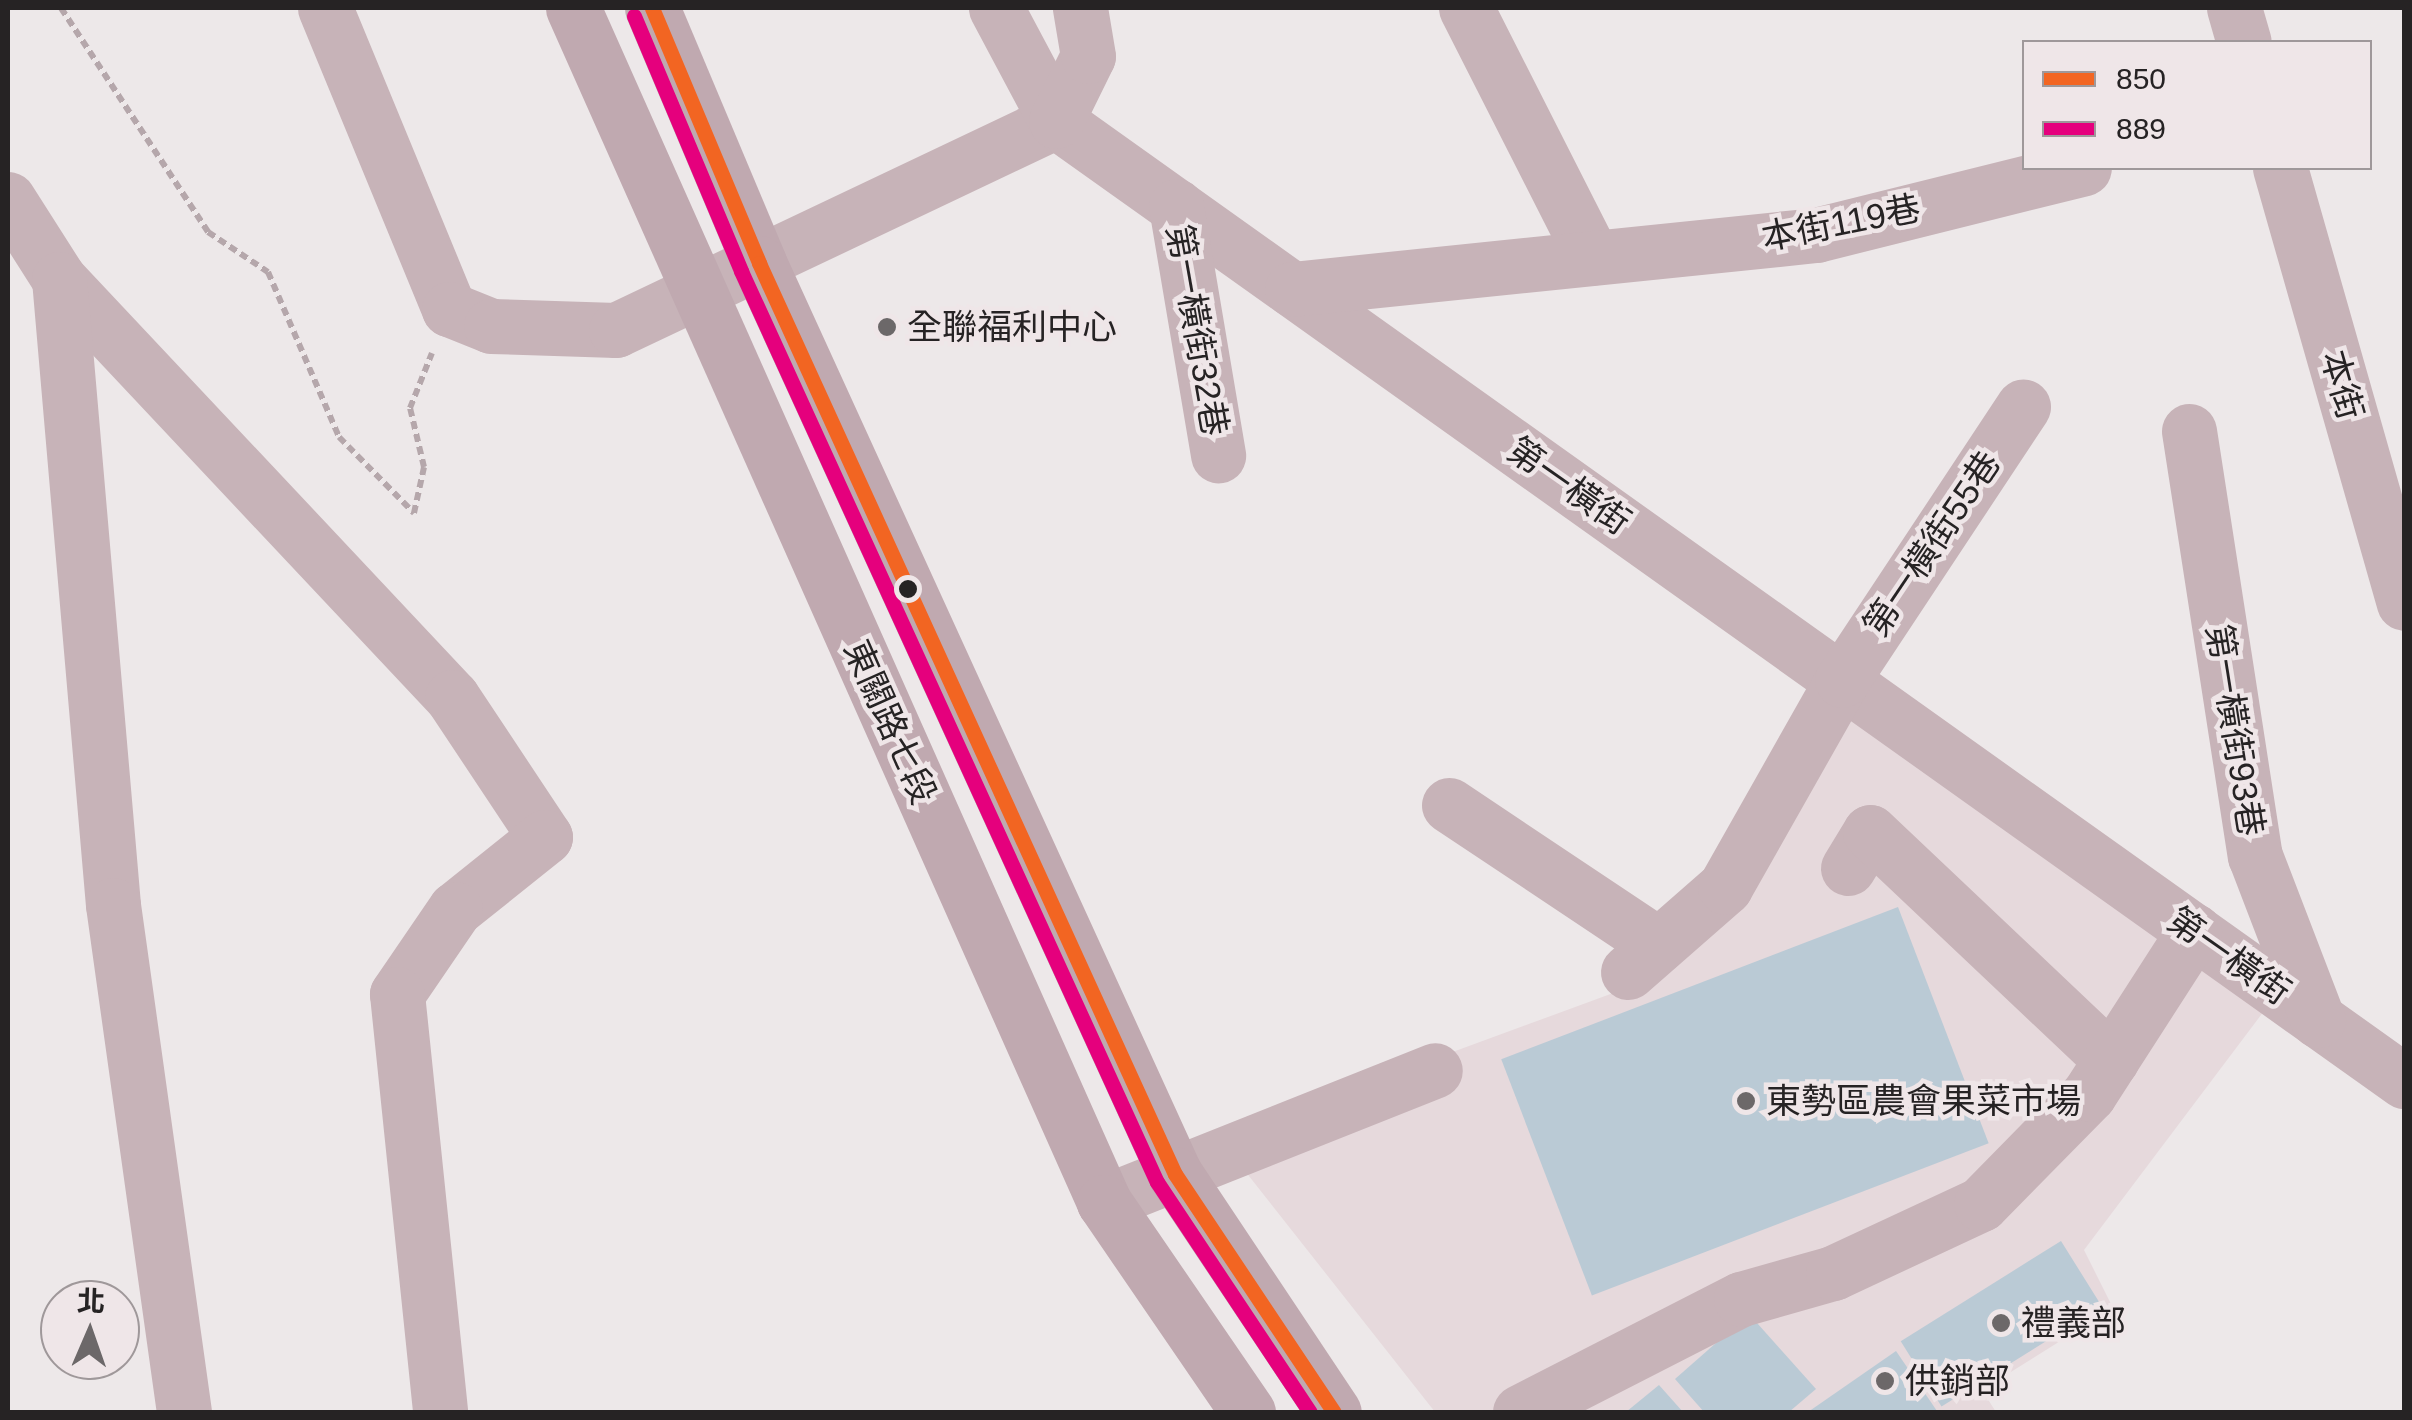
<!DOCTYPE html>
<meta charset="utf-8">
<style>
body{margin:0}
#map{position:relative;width:2412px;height:1420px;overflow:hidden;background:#ede8e9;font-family:Arial,"Noto Sans TC",sans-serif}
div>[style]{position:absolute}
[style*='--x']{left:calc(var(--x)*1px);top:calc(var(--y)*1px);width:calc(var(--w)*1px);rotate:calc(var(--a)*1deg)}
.built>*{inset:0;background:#e6d9dc}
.building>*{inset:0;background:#bacad5;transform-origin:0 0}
.path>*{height:6px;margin-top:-3px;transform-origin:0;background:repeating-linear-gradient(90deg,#b5a7ab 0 8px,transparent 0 13px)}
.minor>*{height:55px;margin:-27.5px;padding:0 27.5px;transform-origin:27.5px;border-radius:27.5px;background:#c7b3b8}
.major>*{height:55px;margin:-27.5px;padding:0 27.5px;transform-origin:27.5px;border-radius:27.5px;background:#c0a9b0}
.bus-1>*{height:15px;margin:-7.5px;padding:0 7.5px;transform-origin:7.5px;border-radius:7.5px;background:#f26522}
.bus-2>*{height:15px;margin:-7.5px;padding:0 7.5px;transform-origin:7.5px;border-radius:7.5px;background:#e5007d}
.dots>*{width:28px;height:28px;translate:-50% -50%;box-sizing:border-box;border:5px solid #efe6e8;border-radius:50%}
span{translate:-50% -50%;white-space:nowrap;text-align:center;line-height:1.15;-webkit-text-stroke:9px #efe6e8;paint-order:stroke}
.street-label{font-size:35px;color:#262324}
.poi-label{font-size:35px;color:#262324}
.left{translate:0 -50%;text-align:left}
.frame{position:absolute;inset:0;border:10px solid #262324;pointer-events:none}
.legend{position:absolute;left:2022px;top:40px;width:350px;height:130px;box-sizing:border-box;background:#efe6e8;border:2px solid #9f989a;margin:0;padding:12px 18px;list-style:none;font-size:30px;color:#262324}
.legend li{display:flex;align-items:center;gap:20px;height:50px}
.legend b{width:50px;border:2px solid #9f989a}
.north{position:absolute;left:40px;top:1280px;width:100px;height:100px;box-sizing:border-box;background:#efe6e8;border:2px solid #9f989a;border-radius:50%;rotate:2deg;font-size:28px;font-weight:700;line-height:40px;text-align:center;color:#262324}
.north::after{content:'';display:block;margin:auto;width:35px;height:45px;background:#6c6869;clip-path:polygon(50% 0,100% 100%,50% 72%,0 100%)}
</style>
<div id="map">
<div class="built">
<i style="clip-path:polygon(1843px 707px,2267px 1007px,2084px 1250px,2113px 1308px,1982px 1390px,1996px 1412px,1435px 1412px,1219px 1138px,1635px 985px)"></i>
</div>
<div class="building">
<i style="left:1898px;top:907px;width:253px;height:425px;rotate:69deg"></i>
<i style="left:2061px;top:1241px;width:77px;height:189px;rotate:58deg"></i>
<i style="clip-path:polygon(1749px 1314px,1816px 1389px,1789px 1412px,1704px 1412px,1675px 1379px)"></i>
<i style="clip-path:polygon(1896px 1351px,1937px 1411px,1808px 1412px)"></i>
<i style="clip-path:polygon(1659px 1385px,1683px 1412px,1626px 1412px)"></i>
</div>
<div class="path">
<i style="--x:61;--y:8;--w:268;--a:56.7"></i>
<i style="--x:208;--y:232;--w:72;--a:33.7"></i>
<i style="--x:268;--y:272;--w:180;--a:66.7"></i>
<i style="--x:339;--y:437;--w:107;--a:45.4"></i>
<i style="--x:414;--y:513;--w:47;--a:-77.7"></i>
<i style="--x:424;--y:467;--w:61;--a:-103.3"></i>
<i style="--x:410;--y:408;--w:59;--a:-68.2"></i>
</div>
<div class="minor">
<i style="--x:325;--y:8;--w:326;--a:67.6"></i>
<i style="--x:449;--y:309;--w:45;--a:22"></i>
<i style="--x:491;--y:326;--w:125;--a:1.8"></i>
<i style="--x:616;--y:330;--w:487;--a:-25.4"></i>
<i style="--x:996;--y:8;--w:128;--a:62"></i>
<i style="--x:1056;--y:121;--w:1655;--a:35.46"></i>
<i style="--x:1466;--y:8;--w:280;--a:63.1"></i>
<i style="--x:2234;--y:8;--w:35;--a:74"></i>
<i style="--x:1056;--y:121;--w:72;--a:-63.8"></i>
<i style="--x:1088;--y:56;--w:49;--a:-99.5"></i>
<i style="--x:2280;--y:168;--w:452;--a:74.1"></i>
<i style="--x:8;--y:199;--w:95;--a:57.5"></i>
<i style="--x:59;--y:279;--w:574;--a:46.77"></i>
<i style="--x:452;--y:697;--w:168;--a:56.4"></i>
<i style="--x:545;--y:837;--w:115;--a:141.3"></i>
<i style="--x:455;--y:909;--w:103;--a:124.3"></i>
<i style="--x:397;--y:994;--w:420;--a:84.1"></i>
<i style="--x:1176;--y:206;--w:253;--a:80.4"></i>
<i style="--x:59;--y:279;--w:628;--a:85.07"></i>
<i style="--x:113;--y:905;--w:512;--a:82.03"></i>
<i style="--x:1292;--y:289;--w:527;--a:-5.88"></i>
<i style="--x:1816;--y:235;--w:276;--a:-14"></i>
<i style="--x:2189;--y:431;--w:430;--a:81.2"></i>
<i style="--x:2255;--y:856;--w:176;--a:69"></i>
<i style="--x:1449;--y:805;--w:252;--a:33.7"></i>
<i style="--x:1848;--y:868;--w:42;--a:-58.6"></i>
<i style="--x:1870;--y:832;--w:332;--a:43.4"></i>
<i style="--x:1628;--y:972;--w:129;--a:-41.2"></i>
<i style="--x:1725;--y:887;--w:238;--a:-60.5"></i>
<i style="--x:1842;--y:680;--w:328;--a:-56.5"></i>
<i style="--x:1104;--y:1202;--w:356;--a:-21.7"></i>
<i style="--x:1520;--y:1412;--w:248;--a:-27.1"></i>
<i style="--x:1741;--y:1299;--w:96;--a:-15.8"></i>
<i style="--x:1833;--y:1273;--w:163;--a:-25"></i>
<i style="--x:1981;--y:1204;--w:154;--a:-45.5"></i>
<i style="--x:2089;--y:1094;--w:194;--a:-57.2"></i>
</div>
<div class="major">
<i style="--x:573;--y:8;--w:1307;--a:66.02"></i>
<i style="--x:1104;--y:1202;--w:255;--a:55.6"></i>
<i style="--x:652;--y:8;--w:277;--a:67.2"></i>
<i style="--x:759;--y:263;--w:1001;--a:65.46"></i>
<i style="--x:1175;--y:1174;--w:286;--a:56.3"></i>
</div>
<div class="bus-1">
<i style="--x:652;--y:8;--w:277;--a:67.2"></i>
<i style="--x:759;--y:263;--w:1001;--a:65.46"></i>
<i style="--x:1175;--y:1174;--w:286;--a:56.3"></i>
</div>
<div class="bus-2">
<i style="--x:634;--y:16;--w:277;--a:67.2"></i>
<i style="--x:741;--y:271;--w:1001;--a:65.46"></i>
<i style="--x:1157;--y:1182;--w:276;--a:56.4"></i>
</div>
<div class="dots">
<i style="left:887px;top:327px;background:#6c6869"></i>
<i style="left:908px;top:589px;background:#262324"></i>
<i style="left:1746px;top:1101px;background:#6c6869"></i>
<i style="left:2001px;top:1323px;background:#6c6869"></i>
<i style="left:1885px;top:1381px;background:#6c6869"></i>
</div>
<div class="street-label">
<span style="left:1841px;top:223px;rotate:-11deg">本街119巷</span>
<span style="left:1197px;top:330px;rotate:80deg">第一橫街32巷</span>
<span style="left:2342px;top:385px;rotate:74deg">本街</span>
<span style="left:1569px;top:486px;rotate:35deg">第一橫街</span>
<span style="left:1932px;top:544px;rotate:-56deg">第一橫街55巷</span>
<span style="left:890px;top:722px;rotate:66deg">東關路七段</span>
<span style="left:2235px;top:730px;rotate:81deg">第一橫街93巷</span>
<span style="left:2229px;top:956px;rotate:35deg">第一橫街</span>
</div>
<div class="poi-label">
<span class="left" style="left:907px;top:327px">全聯福利中心</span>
<span class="left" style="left:1766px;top:1101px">東勢區農會果菜市場</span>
<span class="left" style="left:2021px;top:1323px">禮義部</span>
<span class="left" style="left:1905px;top:1381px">供銷部</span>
</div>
<div class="frame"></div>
<ul class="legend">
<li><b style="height:12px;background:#f26522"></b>850</li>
<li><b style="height:12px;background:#e5007d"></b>889</li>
</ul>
<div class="north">北</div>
</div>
